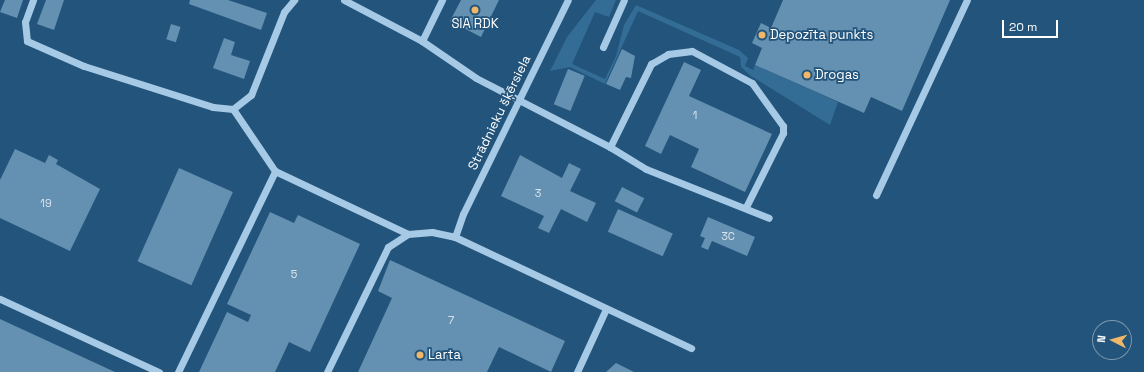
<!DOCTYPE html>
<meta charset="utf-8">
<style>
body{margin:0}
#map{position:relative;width:1144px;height:372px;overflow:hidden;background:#23547b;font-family:"Space Grotesk",sans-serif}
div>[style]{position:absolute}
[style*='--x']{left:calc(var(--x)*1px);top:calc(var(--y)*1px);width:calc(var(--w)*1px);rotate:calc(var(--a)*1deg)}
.green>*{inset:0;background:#336d96}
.building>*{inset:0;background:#6490b1;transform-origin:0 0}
.minor>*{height:7px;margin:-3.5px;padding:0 3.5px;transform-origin:3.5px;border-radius:3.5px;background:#a6cae5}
.dots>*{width:11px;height:11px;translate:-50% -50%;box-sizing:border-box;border:2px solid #23547b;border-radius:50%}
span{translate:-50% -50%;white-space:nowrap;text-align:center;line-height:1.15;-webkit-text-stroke:3.5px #23547b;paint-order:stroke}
.number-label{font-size:11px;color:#d8e3ec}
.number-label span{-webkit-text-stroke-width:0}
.poi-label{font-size:13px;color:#fff}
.left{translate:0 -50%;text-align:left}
.street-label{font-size:13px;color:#fff}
.north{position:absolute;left:1092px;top:320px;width:40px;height:40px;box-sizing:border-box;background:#23547b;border:1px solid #7b98b0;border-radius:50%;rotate:276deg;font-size:11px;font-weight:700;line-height:16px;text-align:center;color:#fff}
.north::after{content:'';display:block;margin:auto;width:14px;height:18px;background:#f0b769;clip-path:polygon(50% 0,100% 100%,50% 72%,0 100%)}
.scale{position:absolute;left:1002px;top:20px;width:56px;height:18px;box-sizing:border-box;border:2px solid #fff;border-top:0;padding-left:5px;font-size:12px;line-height:14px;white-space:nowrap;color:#fff;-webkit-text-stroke:3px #23547b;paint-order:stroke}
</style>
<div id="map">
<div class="green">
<i style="clip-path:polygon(596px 0,616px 0,609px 17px,595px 12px,572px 64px,605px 79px,616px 56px,624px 25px,636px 5px,739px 50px,748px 58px,745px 66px,753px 70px,755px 65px,838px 102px,830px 125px,751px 76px,741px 67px,740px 57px,638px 11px,605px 84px,570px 67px,550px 71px,567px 37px)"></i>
</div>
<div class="building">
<i style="clip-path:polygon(5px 0,23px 0,17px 18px,0 12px)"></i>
<i style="clip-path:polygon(46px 0,64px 0,54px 30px,37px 24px)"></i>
<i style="clip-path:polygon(190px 0,228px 0,267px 13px,261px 30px,189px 4px)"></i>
<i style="clip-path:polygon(461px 0,499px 0,481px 37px,450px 21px)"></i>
<i style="clip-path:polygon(783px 0,950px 0,902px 111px,871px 97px,864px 113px,755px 65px,762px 48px,752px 43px,761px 23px,771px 28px)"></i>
<i style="left:171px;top:24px;width:10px;height:16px;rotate:17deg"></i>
<i style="clip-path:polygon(224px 38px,235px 42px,231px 55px,250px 61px,244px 79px,213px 68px)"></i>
<i style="clip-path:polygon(622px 49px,635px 56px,631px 78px,626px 77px,620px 90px,606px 84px)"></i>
<i style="clip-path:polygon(684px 62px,701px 70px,689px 96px,772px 134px,745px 192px,691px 167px,699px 149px,670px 135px,661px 154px,645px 146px)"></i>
<i style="left:568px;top:69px;width:18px;height:38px;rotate:22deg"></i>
<i style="clip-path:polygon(15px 149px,45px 163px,49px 155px,58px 160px,56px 164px,100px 189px,70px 251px,0 218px,0 180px)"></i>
<i style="clip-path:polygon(520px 155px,562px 178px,569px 163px,581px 169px,570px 191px,596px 203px,587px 222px,561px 209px,549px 233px,538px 228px,544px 216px,501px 196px)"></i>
<i style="left:179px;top:168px;width:59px;height:102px;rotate:24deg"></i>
<i style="left:622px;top:187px;width:25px;height:16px;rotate:27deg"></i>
<i style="left:618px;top:209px;width:60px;height:25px;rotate:24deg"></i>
<i style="clip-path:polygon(270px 212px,294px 223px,298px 215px,360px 244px,310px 352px,289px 342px,275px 372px,199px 372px,227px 312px,248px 322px,251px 315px,227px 304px)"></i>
<i style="clip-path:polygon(708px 217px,755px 237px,747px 256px,712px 241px,708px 250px,701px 247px,705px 238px,700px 236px)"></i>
<i style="clip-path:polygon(390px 260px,565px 341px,551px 372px,499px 347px,487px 372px,358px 372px,392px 298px,378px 291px)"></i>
<i style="clip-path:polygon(0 319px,115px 372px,0 372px)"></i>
<i style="clip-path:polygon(616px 363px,634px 372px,606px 372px)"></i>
</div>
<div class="minor">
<i style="--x:33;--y:0;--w:23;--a:110"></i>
<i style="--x:25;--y:22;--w:19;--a:84"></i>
<i style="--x:27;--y:41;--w:62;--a:23.7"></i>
<i style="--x:84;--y:66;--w:135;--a:17.6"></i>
<i style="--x:213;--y:107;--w:20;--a:6"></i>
<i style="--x:233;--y:109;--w:23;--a:-38"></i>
<i style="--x:251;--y:95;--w:89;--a:-68.3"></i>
<i style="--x:284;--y:12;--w:16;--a:-50"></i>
<i style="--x:344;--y:0;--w:88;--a:27.7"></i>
<i style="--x:422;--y:41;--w:65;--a:34.4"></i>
<i style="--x:476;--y:78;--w:151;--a:27.2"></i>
<i style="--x:610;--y:147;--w:42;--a:31.4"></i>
<i style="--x:646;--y:169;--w:132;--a:21.7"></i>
<i style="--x:422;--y:41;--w:46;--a:-64"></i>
<i style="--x:603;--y:47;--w:51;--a:-65.9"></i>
<i style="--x:233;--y:109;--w:75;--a:55.9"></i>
<i style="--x:275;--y:171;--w:147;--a:25.3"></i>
<i style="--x:610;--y:147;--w:93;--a:-63.7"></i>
<i style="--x:651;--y:64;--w:20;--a:-30"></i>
<i style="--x:668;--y:54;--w:24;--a:-7"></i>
<i style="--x:692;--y:51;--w:68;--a:28.1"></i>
<i style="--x:752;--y:83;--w:53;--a:54.2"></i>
<i style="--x:783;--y:126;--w:7;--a:90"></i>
<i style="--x:783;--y:133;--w:83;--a:116.6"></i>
<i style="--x:876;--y:195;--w:215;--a:-65"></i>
<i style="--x:455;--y:237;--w:24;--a:-71"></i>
<i style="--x:463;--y:214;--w:238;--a:-63.9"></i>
<i style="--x:0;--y:299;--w:175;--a:24.7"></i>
<i style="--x:178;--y:372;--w:223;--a:-64.2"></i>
<i style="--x:327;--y:372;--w:139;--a:-64"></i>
<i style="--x:388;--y:247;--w:24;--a:-33"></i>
<i style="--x:408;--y:234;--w:24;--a:-5"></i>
<i style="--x:432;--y:232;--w:24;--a:12"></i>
<i style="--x:455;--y:237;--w:261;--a:25.2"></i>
<i style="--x:577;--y:372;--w:69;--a:-65.3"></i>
</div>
<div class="dots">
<i style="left:475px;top:10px;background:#f0b769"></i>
<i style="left:762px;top:35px;background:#f0b769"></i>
<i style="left:807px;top:75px;background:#f0b769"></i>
<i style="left:420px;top:355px;background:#f0b769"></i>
</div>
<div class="number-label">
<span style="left:695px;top:115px">1</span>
<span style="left:538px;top:193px">3</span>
<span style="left:46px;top:203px">19</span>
<span style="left:728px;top:236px">3C</span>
<span style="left:294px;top:274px">5</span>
<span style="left:451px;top:320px">7</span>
</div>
<div class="poi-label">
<span style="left:475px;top:24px">SIA RDK</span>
<span class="left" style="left:770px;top:35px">Depozīta punkts</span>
<span class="left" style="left:815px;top:75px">Drogas</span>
<span class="left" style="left:428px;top:355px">Larta</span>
</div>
<div class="street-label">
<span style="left:500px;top:113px;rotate:-64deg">Strādnieku šķērsiela</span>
</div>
<div class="north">N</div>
<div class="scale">20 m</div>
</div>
